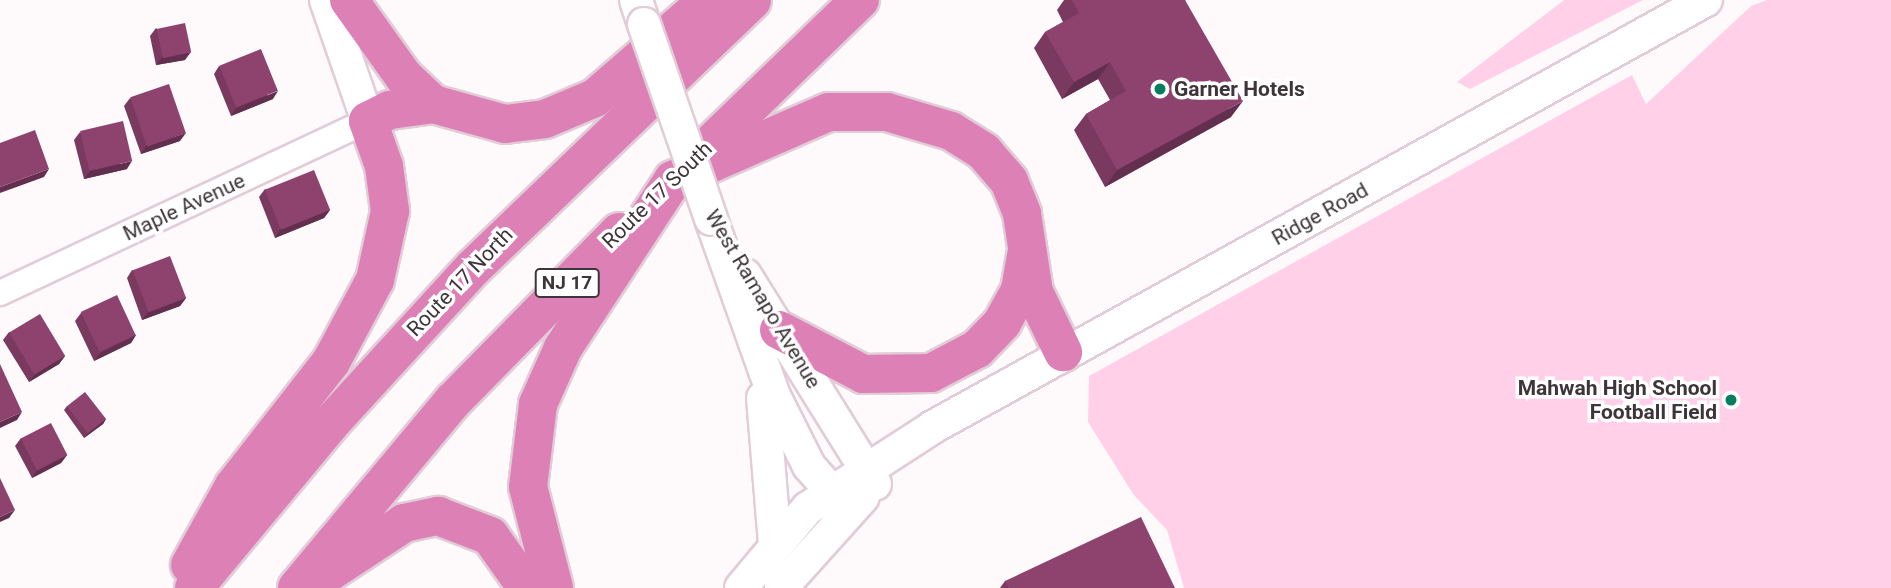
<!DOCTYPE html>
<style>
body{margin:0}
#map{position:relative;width:1891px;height:588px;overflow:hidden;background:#fefafc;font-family:Roboto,sans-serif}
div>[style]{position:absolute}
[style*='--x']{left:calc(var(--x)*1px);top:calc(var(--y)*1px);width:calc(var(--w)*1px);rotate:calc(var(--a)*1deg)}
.green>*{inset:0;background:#ffd0e8}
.roads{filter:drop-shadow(2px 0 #e1ccd7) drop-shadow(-2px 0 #e1ccd7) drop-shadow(0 2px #e1ccd7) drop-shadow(0 -2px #e1ccd7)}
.minor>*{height:24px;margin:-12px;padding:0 12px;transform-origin:12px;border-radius:12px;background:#fff}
.tertiary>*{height:32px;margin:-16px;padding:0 16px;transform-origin:16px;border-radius:16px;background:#fff}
.trunk>*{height:38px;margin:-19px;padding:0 19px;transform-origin:19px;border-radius:19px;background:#dc80b6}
.bridges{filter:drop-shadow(2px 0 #e1ccd7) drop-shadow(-2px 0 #e1ccd7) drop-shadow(0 2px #e1ccd7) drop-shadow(0 -2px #e1ccd7)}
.tertiary-bridge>*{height:32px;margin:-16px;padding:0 16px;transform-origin:16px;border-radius:16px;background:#fff}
.wall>*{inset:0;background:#7a3a5f}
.shaded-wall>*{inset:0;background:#632f4e}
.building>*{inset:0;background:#8e436f;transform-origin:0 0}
.dots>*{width:19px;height:19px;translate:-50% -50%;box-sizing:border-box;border:4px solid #fff;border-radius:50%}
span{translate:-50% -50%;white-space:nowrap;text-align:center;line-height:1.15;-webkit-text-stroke:7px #fff;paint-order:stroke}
.shield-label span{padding:2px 5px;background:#fff;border:2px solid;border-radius:5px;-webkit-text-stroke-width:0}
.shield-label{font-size:19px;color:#3d3539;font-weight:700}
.poi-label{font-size:21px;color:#3d3539;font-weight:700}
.left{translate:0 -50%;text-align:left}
.right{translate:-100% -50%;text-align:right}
.street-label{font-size:21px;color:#3d3539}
</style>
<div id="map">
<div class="green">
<i style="clip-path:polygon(1564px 0,1643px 0,1470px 89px,1457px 82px)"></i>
<i style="clip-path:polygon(1767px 0,1891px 0,1891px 588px,1184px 588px,1167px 530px,1133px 494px,1088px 422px,1089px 376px,1632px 75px,1646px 104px,1751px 6px)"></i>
</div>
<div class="roads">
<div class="minor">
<i style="--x:0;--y:293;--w:406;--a:-25.1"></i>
</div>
<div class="tertiary">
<i style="--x:326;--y:0;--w:128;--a:70.9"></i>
<i style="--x:636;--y:0;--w:25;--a:72"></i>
<i style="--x:711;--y:219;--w:188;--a:70.4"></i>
<i style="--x:774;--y:396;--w:78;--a:63.4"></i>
<i style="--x:809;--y:466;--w:60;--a:48.4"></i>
<i style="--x:745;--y:275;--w:246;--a:58.1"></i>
<i style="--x:763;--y:398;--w:145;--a:85.3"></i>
<i style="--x:741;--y:588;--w:104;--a:-50.1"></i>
<i style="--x:808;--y:508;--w:149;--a:-32.9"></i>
<i style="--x:933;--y:427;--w:883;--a:-28.92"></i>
<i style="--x:781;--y:588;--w:122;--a:-48"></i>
</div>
<div class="trunk">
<i style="--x:349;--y:0;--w:95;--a:54.5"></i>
<i style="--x:404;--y:77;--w:40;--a:43"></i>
<i style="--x:433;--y:104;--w:75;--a:15.5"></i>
<i style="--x:505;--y:124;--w:40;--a:-7.1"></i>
<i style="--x:545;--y:119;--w:54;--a:-22.8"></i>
<i style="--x:595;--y:98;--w:150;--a:-40.9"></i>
<i style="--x:693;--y:161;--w:232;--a:-44"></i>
<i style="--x:779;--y:330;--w:95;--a:27.6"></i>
<i style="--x:863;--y:374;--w:68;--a:-0.8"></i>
<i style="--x:931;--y:373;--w:52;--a:-27.6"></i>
<i style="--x:977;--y:349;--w:36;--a:-46"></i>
<i style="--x:1002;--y:323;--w:38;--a:-61"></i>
<i style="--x:1020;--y:290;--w:34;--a:-80"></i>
<i style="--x:190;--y:565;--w:90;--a:-60.9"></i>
<i style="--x:234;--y:486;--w:157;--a:-52"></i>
<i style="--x:331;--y:362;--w:93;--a:-61.8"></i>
<i style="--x:375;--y:280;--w:71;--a:-77.7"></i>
<i style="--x:390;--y:211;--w:45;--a:-97.6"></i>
<i style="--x:384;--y:166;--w:48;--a:-109.6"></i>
<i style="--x:368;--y:121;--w:25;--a:-27"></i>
<i style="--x:390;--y:110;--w:43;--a:-7.9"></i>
<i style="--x:310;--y:585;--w:113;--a:-33.4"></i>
<i style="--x:404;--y:523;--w:35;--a:-12"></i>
<i style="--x:438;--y:516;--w:56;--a:21"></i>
<i style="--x:490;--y:536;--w:64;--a:54.6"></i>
<i style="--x:194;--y:588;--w:213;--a:-50.3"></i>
<i style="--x:330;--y:424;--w:213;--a:-47.5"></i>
<i style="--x:474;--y:267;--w:385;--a:-43.8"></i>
<i style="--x:297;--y:588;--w:244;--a:-50.2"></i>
<i style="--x:453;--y:401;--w:237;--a:-45.5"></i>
<i style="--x:554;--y:588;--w:104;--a:-104.4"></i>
<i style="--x:528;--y:487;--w:84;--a:-83.1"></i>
<i style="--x:538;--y:404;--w:61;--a:-65.9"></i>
<i style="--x:563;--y:348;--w:201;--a:-56.8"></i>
<i style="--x:673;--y:180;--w:170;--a:-23.6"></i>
<i style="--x:829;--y:112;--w:58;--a:0"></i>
<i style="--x:887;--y:112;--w:67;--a:16.5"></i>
<i style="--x:951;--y:131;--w:39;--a:32"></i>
<i style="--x:984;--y:152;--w:38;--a:49"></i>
<i style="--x:1009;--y:181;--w:35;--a:68"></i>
<i style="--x:1022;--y:214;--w:79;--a:81.3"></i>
<i style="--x:1034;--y:292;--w:67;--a:64.2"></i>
</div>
</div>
<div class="bridges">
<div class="tertiary-bridge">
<i style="--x:644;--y:24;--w:206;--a:71"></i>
</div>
</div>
<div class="wall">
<i style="clip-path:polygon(1064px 0,1185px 0,1231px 117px,1105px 187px,1074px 130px,1086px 114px,1110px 100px,1098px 79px,1062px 99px,1034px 48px,1045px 32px,1063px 22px,1057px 10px)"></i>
<i style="clip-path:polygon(156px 28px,185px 60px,156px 65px,150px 36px)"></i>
<i style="clip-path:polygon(219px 66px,273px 99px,231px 116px,214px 74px)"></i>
<i style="clip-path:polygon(130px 98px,180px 141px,141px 154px,124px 106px)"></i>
<i style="clip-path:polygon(80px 132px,127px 169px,84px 179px,74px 140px)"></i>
<i style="clip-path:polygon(265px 189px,330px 210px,324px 218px,275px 238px,259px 197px)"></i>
<i style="clip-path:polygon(132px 270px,186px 298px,180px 306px,142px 320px,127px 278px)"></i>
<i style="clip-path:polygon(81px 313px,136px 335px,131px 343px,94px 361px,75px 321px)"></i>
<i style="clip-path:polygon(9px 332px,65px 356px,59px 364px,29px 382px,3px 340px)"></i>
<i style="clip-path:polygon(67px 406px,106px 419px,103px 424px,84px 438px,64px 410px)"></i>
<i style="clip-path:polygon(21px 438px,67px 455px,61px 463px,32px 478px,15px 446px)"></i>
<i style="clip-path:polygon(1005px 581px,1175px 588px,1000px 588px)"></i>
</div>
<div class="shaded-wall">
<i style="clip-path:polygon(191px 52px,185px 60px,156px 65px,162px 57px)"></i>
<i style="clip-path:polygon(1110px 62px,1098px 79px,1062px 99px,1074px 82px)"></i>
<i style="clip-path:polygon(278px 91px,273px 99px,231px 116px,236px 108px)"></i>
<i style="clip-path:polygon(1243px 101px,1231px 117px,1105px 187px,1117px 170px)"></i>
<i style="clip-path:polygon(186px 133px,180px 141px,141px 154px,146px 146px)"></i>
<i style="clip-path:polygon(132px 161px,127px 169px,84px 179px,90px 171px)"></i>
<i style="clip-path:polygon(49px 169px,44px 177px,0 193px,0 187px)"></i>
<i style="clip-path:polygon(330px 210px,324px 218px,275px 238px,280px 229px)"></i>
<i style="clip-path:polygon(186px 298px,180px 306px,142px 320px,148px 312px)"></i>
<i style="clip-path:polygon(136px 335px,131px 343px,94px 361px,100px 353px)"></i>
<i style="clip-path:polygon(65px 356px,59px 364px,29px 382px,35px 374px)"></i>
<i style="clip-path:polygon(22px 412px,17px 420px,0 428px,0 422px)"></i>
<i style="clip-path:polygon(106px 419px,103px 424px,84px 438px,87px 434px)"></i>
<i style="clip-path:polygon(67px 455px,61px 463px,32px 478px,37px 470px)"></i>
<i style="clip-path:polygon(15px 510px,9px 518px,0 522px,0 517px)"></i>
</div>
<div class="building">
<i style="clip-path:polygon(1072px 0,1185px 0,1243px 101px,1117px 170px,1086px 114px,1126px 91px,1110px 62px,1074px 82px,1045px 32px,1079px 13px)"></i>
<i style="left:185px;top:23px;width:30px;height:29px;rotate:78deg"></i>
<i style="left:261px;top:49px;width:45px;height:45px;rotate:68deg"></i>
<i style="left:169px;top:84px;width:52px;height:41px;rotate:71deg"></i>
<i style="left:123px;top:121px;width:41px;height:44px;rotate:77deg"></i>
<i style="clip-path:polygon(35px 130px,49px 169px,0 187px,0 143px)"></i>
<i style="left:314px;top:170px;width:43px;height:53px;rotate:68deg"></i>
<i style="left:170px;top:256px;width:45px;height:40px;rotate:69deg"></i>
<i style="left:117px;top:295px;width:44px;height:40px;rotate:65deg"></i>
<i style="left:40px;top:314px;width:49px;height:36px;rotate:59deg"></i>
<i style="clip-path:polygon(0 364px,22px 412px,0 422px)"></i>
<i style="left:85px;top:392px;width:34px;height:23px;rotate:52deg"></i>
<i style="left:51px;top:423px;width:36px;height:34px;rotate:63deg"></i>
<i style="clip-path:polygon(0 478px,15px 510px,0 517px)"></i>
<i style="clip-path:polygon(1141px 517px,1175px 588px,1009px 588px,1005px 581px)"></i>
</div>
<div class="dots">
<i style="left:1160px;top:89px;background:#047e5c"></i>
<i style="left:1731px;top:400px;background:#047e5c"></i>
</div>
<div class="shield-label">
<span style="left:567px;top:283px">NJ 17</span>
</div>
<div class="poi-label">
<span class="left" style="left:1174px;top:89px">Garner Hotels</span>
<span class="right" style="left:1717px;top:400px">Mahwah High School<br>Football Field</span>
</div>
<div class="street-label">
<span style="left:657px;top:195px;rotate:-44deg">Route 17 South</span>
<span style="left:184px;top:207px;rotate:-25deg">Maple Avenue</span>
<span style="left:1320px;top:214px;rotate:-29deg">Ridge Road</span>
<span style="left:460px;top:282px;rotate:-46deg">Route 17 North</span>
<span style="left:763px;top:299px;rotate:59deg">West Ramapo Avenue</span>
</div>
</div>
